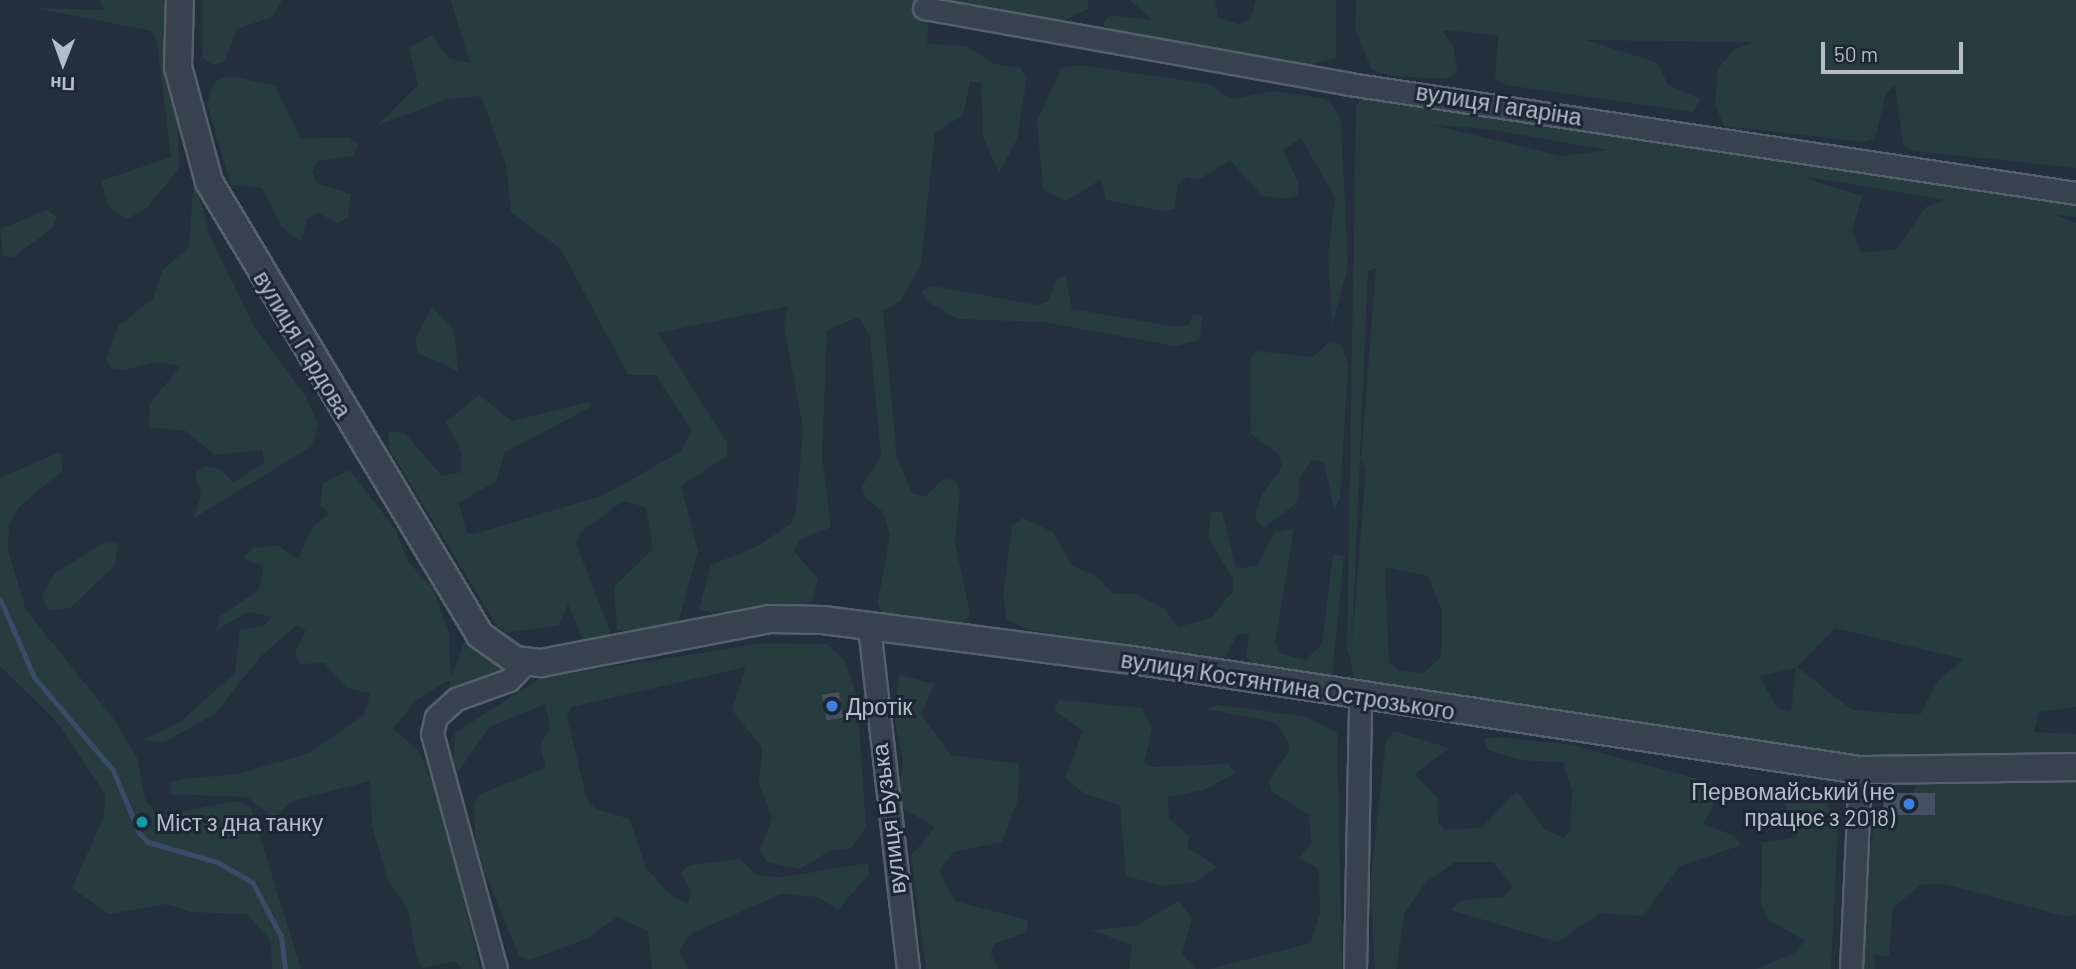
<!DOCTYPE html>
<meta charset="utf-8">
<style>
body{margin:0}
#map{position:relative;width:2076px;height:969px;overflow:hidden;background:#242f3e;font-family:Barlow,sans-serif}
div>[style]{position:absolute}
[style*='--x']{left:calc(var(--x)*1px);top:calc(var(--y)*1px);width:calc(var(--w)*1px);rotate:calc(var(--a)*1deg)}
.green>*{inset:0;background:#263c3f}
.stream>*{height:5px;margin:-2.5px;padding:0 2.5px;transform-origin:2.5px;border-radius:2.5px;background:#394c67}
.building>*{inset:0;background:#455162;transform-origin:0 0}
.roads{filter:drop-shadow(2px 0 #565f6c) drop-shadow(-2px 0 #565f6c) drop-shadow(0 2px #565f6c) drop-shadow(0 -2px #565f6c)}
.minor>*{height:21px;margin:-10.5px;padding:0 10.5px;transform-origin:10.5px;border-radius:10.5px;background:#38414e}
.tertiary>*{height:26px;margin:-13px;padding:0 13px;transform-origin:13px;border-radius:13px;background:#38414e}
.dots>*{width:19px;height:19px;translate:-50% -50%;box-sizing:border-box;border:4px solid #1d2633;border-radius:50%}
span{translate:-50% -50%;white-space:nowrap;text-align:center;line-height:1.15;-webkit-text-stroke:6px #1d2633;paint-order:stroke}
.street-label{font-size:23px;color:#b4bcc9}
.poi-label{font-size:23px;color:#b4bcc9}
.left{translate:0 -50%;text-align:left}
.right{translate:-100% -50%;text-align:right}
.north{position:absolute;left:28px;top:28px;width:70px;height:70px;-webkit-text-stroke:5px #1d2633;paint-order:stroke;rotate:181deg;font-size:19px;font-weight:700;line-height:28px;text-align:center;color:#b4bcc9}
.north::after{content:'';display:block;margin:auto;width:24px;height:32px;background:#b4bcc9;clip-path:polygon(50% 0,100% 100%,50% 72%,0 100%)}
.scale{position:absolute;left:1821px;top:42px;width:142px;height:32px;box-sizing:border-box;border:4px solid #b4bcc9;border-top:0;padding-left:9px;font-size:21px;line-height:24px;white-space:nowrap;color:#b4bcc9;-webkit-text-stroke:5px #1d2633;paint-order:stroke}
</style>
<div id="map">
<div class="green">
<i style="clip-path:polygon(99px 0,176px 0,179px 168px,147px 208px,127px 219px,109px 207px,101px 181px,171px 157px,157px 42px,151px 31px,36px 8px,105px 10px)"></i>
<i style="clip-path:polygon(202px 0,282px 0,272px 17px,237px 29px,224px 62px,213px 65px,203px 58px)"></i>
<i style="clip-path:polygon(451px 0,930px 0,927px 44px,966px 46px,995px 64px,1020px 68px,1027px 77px,1017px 139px,999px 173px,983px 136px,981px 82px,970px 82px,963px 115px,935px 133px,921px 264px,901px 301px,883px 311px,897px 458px,912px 493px,925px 497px,943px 479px,955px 480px,960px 491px,955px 542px,970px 614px,963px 623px,893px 618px,882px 614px,878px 602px,890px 534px,883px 512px,865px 497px,862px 486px,881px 456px,870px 337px,859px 317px,827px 330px,822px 456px,831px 527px,799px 540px,794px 551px,818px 579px,812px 602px,743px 615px,699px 610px,711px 565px,756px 547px,792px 523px,796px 511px,803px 429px,784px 325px,788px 306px,658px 333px,727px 443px,727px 456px,681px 486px,698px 551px,675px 633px,617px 630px,614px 587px,653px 549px,646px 507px,623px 501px,581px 532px,576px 543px,610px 631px,607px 642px,585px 644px,568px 604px,559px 625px,507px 633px,498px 627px,389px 449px,388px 431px,405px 433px,442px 476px,461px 472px,462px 453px,446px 422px,479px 395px,512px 421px,589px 402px,589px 408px,505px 452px,496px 481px,459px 503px,467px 533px,474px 534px,604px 495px,680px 452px,692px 431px,656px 375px,628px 375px,561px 249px,511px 212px,506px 165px,481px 96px,448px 99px,378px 125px,418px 85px,409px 48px,432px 35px,450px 59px,470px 63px)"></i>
<i style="clip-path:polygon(931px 0,1088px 0,1088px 9px,1065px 20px,1006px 19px)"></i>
<i style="clip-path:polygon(1130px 0,1215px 0,1218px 17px,1240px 25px,1251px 18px,1256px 0,1336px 0,1336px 58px,1304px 66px,1111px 31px,1102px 24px,1110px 15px,1153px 20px)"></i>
<i style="clip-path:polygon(1356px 0,2076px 0,2076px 168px,1913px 151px,1903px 144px,1895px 85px,1886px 93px,1875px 139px,1863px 142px,1724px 126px,1715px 104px,1718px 69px,1733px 50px,1754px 42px,1586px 40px,1658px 63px,1668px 85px,1701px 99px,1693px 112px,1506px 85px,1495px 78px,1498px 35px,1442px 30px,1454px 48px,1457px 72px,1446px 79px,1394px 76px,1372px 70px,1355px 29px)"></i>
<i style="clip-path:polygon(1078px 65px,1209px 84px,1231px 99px,1275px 91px,1326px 99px,1334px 107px,1341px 121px,1348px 266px,1332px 325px,1328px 255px,1335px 197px,1301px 138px,1283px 150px,1299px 184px,1297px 196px,1284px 199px,1262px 196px,1230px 160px,1200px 179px,1187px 177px,1178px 185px,1174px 209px,1162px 211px,1106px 200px,1101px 179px,1066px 201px,1043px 190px,1037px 121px,1061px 68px)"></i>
<i style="clip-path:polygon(229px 76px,275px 85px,301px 139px,349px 137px,358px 145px,353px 156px,318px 161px,312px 172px,316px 183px,351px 194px,348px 217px,338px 223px,318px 213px,307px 219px,301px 241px,282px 228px,262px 188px,231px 185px,207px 103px,214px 82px)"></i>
<i style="clip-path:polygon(evenodd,1366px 91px,1484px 117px,2076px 204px,2076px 217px,2052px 214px,2076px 223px,2076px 707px,2039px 712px,2034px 732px,2076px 734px,2076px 756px,1856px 766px,1364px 687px,1355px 680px,1347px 647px,1356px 106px,1366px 91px,1433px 125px,1488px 129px,1607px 150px,1561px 156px,1433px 125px,1366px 91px,1802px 177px,1846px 183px,1944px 200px,1926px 207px,1897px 249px,1861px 253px,1852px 231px,1862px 196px,1802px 177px,1366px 91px,1376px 268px,1361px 458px,1366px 469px,1352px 642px,1368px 271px,1376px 268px,1366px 91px,1385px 567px,1428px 576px,1442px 610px,1441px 657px,1424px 673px,1400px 671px,1389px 662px,1385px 567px,1366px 91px,1835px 628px,1963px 659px,1937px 682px,1920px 715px,1852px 710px,1797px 667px,1835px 628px,1366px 91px,1796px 668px,1791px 712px,1790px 712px,1778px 709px,1759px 676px,1796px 668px)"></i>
<i style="clip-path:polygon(194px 178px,211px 239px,255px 328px,306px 397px,318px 425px,312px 446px,194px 518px,201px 495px,195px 473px,205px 466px,217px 468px,234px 482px,265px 462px,262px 450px,214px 455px,186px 431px,149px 427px,150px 404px,180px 366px,157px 362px,123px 370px,111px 368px,106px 358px,119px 325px,153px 299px,162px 271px,189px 247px)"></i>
<i style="clip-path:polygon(47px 210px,57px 217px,51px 229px,14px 257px,3px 256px,0 229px)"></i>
<i style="clip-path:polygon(1065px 275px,1072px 309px,1177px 327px,1189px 325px,1193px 314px,1203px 317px,1199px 340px,1175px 346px,1044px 322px,958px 319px,926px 301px,922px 291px,932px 286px,1037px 305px,1048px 302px,1056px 280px)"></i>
<i style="clip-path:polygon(432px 307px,454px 330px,458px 371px,418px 353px,415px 339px)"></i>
<i style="clip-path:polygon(1330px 341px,1341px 344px,1348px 366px,1340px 499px,1334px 509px,1324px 462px,1312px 460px,1299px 479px,1298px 502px,1264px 528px,1255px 519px,1261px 496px,1282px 467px,1279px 455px,1251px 434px,1250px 360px,1256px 351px,1313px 357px)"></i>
<i style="clip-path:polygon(60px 452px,63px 470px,19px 507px,9px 525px,8px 550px,26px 610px,116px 722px,137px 758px,145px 799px,158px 816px,237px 801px,251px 808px,301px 969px,272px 969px,271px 941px,247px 914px,191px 912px,167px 904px,109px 914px,72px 888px,104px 816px,105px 794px,58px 723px,0 666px,0 478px)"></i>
<i style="clip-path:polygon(350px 470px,395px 529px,408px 562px,433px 588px,449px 634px,451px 678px,467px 634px,507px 670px,448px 693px,450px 680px,445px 682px,414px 702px,393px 729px,419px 751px,442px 807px,480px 969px,462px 969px,455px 961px,423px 968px,417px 958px,408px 910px,388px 881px,372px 826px,370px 781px,292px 801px,274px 818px,247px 797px,170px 794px,171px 782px,182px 779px,238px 774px,309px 753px,364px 715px,370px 693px,347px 688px,324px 663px,300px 664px,295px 652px,306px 631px,297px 625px,261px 656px,215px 714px,164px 742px,143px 740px,180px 722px,235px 673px,240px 630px,265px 625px,272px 617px,249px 612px,217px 629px,220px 616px,259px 590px,263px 566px,243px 558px,253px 548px,277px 545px,298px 559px,311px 529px,329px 514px,320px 505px,323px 483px)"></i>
<i style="clip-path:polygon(1211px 512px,1222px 512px,1236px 569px,1258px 565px,1274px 533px,1294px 528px,1275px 644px,1282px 654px,1305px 660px,1322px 644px,1333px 554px,1344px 556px,1332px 677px,1255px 665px,1246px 657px,1249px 634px,1238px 634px,1226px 655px,1215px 659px,1029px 630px,1007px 620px,1003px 596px,1012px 526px,1023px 518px,1053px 532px,1072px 566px,1096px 576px,1112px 593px,1136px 594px,1165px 609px,1178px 627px,1211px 618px,1233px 591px,1233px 579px,1208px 537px)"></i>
<i style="clip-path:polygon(106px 541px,118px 544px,115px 565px,70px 608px,48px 610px,42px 596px,54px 574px)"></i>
<i style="clip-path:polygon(764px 643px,827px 644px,844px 660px,857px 696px,866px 827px,851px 848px,829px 851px,800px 869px,767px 862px,760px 851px,772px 818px,759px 783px,762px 748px,732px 710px,746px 667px,571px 707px,567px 717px,587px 800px,596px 809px,630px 819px,645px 866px,668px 893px,688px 904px,691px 892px,681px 873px,690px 865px,739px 859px,759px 876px,784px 877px,868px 863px,869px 874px,838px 910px,818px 897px,781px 894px,692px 933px,679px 950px,688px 969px,652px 969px,648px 931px,617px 917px,586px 939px,529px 960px,519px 956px,476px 851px,474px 805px,478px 795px,546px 767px,540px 746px,550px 727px,545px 704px,489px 727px,453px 779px,455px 733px,540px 678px)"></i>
<i style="clip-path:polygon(900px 675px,934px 684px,921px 715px,951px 755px,1019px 764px,1018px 799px,1002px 842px,953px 852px,939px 871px,955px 901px,1028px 920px,1027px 932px,994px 944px,991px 954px,998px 969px,926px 969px,911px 856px,935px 827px,904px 809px,899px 798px,903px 760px,893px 712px)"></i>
<i style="clip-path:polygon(1060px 700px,1142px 708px,1152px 729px,1144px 763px,1154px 767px,1228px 764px,1235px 773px,1204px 790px,1168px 797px,1169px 819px,1189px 836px,1188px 848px,1217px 867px,1195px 882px,1162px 886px,1126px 876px,1120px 805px,1085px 794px,1065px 778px,1083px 731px,1054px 710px)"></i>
<i style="clip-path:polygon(1218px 705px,1303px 716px,1337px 732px,1342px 969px,1209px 969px,1311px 943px,1320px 913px,1319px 869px,1299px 858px,1311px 844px,1309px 815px,1271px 791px,1269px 780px,1289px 752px,1288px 741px,1274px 722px,1207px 709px)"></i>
<i style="clip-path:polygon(1394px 731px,1449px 748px,1415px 774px,1437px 798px,1438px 822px,1445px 830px,1481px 828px,1517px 791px,1544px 829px,1564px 838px,1570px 831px,1572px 790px,1563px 762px,1520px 760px,1488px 750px,1484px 739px,1498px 737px,1572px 745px,1716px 784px,1718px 796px,1703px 824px,1735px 836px,1741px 845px,1680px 866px,1643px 916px,1600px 913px,1558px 942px,1451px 910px,1463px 900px,1503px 897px,1513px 886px,1493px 862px,1455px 862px,1426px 882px,1405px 912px,1396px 969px,1375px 969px,1370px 886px,1386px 741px)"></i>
<i style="clip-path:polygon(2076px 776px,2076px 914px,2067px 917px,1945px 884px,1920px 885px,1893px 908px,1889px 956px,1875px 955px,1875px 969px,1856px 969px,1858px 913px,1875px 821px,1880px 828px,1890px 815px,1935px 815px,1935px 794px,1913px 793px,1918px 781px)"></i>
<i style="clip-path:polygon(1792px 780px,1825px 800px,1838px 824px,1831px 969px,1756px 969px,1793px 954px,1805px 941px,1768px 919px,1761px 904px,1762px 842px,1797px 838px,1782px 797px)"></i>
<i style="clip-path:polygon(1178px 901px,1192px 918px,1182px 954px,1196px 969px,1129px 969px,1132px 945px,1091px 930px,1137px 926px)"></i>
</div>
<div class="stream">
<i style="--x:0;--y:599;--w:85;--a:66.4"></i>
<i style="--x:34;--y:677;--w:122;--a:49.7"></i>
<i style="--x:113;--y:770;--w:68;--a:67.6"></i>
<i style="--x:139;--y:833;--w:13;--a:45"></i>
<i style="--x:148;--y:842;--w:72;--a:16.2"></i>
<i style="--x:217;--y:862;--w:40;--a:29.7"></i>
<i style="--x:252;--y:882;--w:61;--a:61.8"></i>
<i style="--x:281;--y:936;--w:33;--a:83"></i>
</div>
<div class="building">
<i style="left:839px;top:692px;width:26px;height:17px;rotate:81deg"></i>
<i style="left:1883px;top:793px;width:52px;height:22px"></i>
</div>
<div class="roads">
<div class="minor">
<i style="--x:924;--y:8;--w:432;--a:10.1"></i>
<i style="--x:1349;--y:84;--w:735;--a:8.53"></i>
<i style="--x:869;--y:627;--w:344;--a:83.5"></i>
<i style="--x:496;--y:969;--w:244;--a:-105.2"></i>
<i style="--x:432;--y:734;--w:17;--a:-77"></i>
<i style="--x:436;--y:717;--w:27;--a:-42"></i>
<i style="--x:456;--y:699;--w:56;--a:-19.7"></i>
<i style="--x:509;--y:680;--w:25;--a:-47"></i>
<i style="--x:1355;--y:969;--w:272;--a:-88.9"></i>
<i style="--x:1851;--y:969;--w:199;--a:-87.4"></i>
</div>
<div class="tertiary">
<i style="--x:180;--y:0;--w:67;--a:91.7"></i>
<i style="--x:178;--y:67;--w:119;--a:74.9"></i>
<i style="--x:209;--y:182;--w:528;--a:59.11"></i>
<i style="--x:480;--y:635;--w:43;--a:35.5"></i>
<i style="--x:515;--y:660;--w:26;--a:7"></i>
<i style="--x:541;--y:663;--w:233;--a:-10.9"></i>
<i style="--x:770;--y:619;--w:53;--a:1.1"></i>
<i style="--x:823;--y:620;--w:305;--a:7.4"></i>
<i style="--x:1125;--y:659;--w:743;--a:8.59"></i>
<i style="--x:1860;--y:770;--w:216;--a:-0.8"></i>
</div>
</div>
<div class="dots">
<i style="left:832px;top:706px;background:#3f7fe0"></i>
<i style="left:1909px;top:804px;background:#3f7fe0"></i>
<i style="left:142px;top:822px;background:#0f9aa8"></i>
</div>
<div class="street-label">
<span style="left:1499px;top:104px;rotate:9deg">вулиця Гагаріна</span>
<span style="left:303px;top:344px;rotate:59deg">вулиця Гардова</span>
<span style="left:1288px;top:685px;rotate:9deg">вулиця Костянтина Острозького</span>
<span style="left:888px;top:819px;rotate:-97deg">вулиця Бузька</span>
</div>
<div class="poi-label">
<span class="left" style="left:846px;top:706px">Дротік</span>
<span class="right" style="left:1895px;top:804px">Первомайський (не<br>працює з 2018)</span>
<span class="left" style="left:156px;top:822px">Міст з дна танку</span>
</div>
<div class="north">Пн</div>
<div class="scale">50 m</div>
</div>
